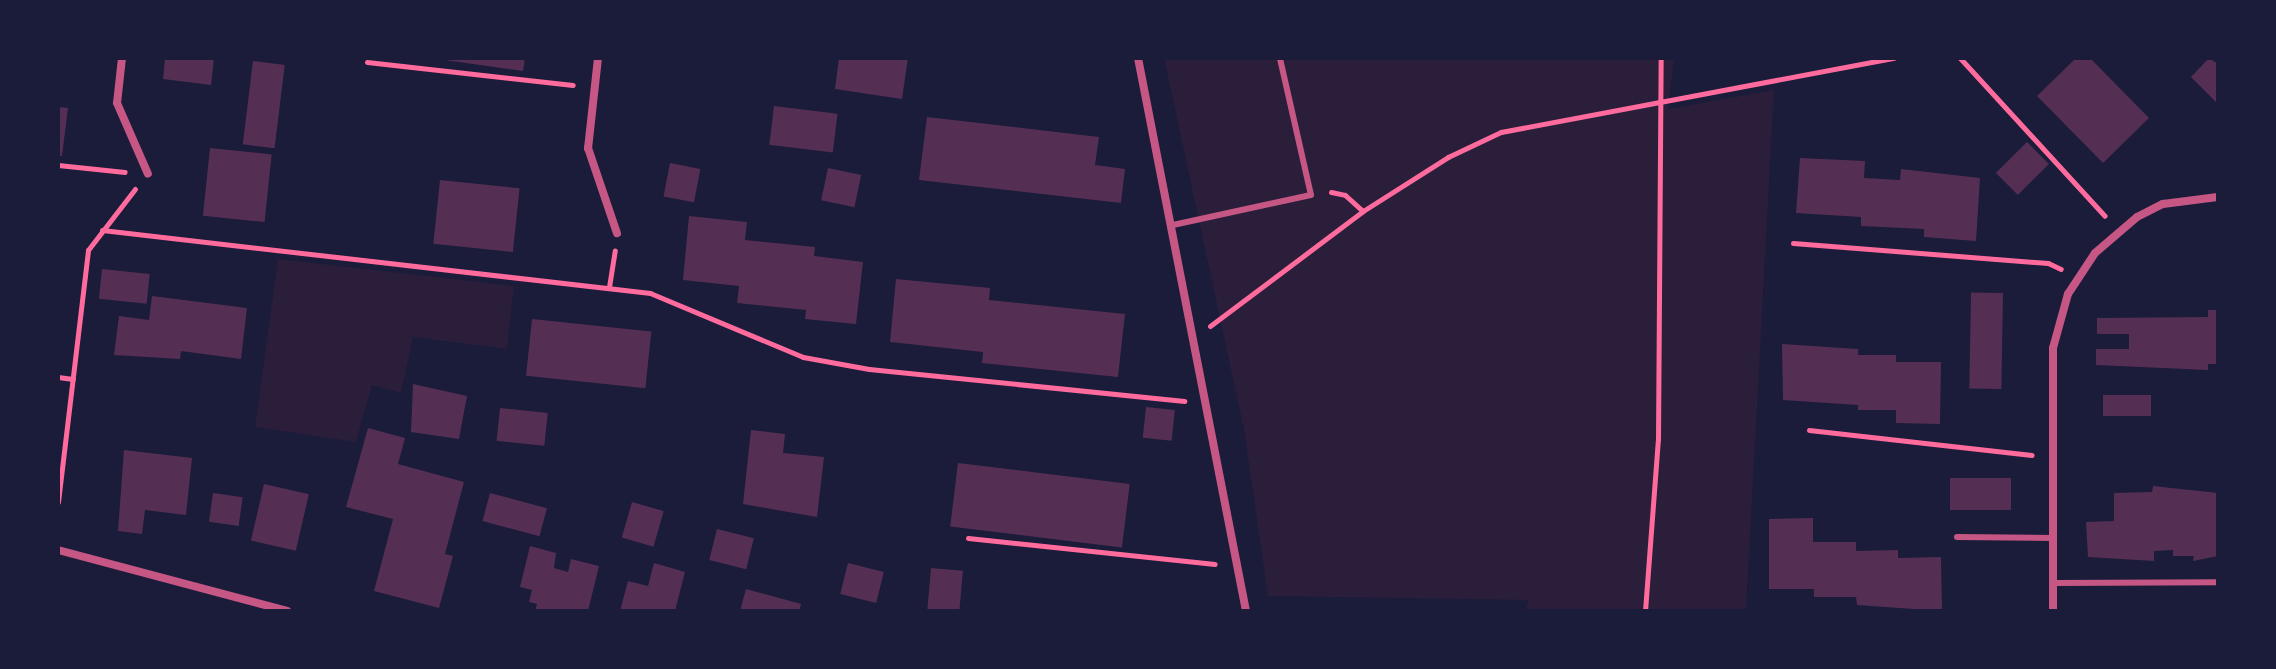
<!DOCTYPE html>
<style>
body{margin:0}
#map{position:relative;width:2276px;height:669px;overflow:hidden;background:#1b1b3a;font-family:"Work Sans",sans-serif}
div>[style]{position:absolute}
[style*='--x']{left:calc(var(--x)*1px);top:calc(var(--y)*1px);width:calc(var(--w)*1px);rotate:calc(var(--a)*1deg)}
.green>*{inset:0;background:#2a1e3b}
.building>*{inset:0;background:#542f53;transform-origin:0 0}
.path>*{height:5px;margin:-2.5px;padding:0 2.5px;transform-origin:2.5px;border-radius:2.5px;background:#ff6b9d}
.service>*{height:6px;margin:-3px;padding:0 3px;transform-origin:3px;border-radius:3px;background:#c65784}
.minor>*{height:8px;margin:-4px;padding:0 4px;transform-origin:4px;border-radius:4px;background:#c65784}
span{translate:-50% -50%;white-space:nowrap;text-align:center;line-height:1.15;-webkit-text-stroke:7px #1b1b3a;paint-order:stroke}
.frame{position:absolute;inset:0;border:60px solid #1b1b3a;pointer-events:none}
</style>
<div id="map">
<div class="green">
<i style="clip-path:polygon(1164px 58px,1674px 58px,1668px 109px,1774px 90px,1746px 611px,1526px 611px,1528px 600px,1268px 596px,1244px 430px)"></i>
<i style="clip-path:polygon(278px 259px,514px 286px,507px 349px,413px 337px,401px 393px,372px 385px,356px 442px,255px 427px)"></i>
</div>
<div class="building">
<i style="clip-path:polygon(165px 58px,214px 58px,211px 85px,163px 79px)"></i>
<i style="clip-path:polygon(431px 58px,525px 58px,523px 71px)"></i>
<i style="clip-path:polygon(839px 58px,908px 58px,902px 99px,835px 89px)"></i>
<i style="clip-path:polygon(2076px 58px,2090px 58px,2149px 118px,2103px 163px,2037px 96px)"></i>
<i style="clip-path:polygon(2209px 58px,2218px 64px,2218px 104px,2191px 77px)"></i>
<i style="left:253px;top:61px;width:32px;height:84px;rotate:7deg"></i>
<i style="left:774px;top:106px;width:64px;height:39px;rotate:7deg"></i>
<i style="clip-path:polygon(58px 107px,68px 108px,62px 156px,58px 156px)"></i>
<i style="clip-path:polygon(927px 117px,1099px 137px,1095px 165px,1125px 169px,1121px 203px,919px 180px)"></i>
<i style="left:2027px;top:142px;width:31px;height:44px;rotate:45deg"></i>
<i style="left:210px;top:148px;width:62px;height:68px;rotate:6deg"></i>
<i style="clip-path:polygon(1800px 158px,1865px 161px,1864px 178px,1900px 180px,1901px 169px,1980px 178px,1976px 241px,1924px 237px,1924px 229px,1861px 226px,1861px 217px,1796px 213px)"></i>
<i style="left:670px;top:163px;width:31px;height:34px;rotate:11deg"></i>
<i style="left:828px;top:168px;width:34px;height:33px;rotate:12deg"></i>
<i style="left:440px;top:180px;width:80px;height:64px;rotate:6deg"></i>
<i style="clip-path:polygon(689px 216px,747px 222px,745px 240px,815px 247px,814px 256px,863px 262px,856px 324px,805px 319px,806px 310px,737px 303px,739px 286px,683px 280px)"></i>
<i style="left:102px;top:269px;width:48px;height:30px;rotate:6deg"></i>
<i style="clip-path:polygon(896px 279px,990px 288px,989px 300px,1125px 314px,1118px 377px,982px 363px,983px 352px,890px 342px)"></i>
<i style="left:2003px;top:293px;width:96px;height:32px;rotate:91deg"></i>
<i style="clip-path:polygon(152px 296px,247px 308px,241px 359px,181px 351px,180px 359px,114px 355px,119px 316px,149px 320px)"></i>
<i style="clip-path:polygon(2208px 310px,2218px 310px,2218px 364px,2208px 364px,2208px 370px,2096px 365px,2096px 349px,2129px 349px,2129px 334px,2097px 334px,2097px 318px,2208px 317px)"></i>
<i style="left:532px;top:319px;width:120px;height:57px;rotate:6deg"></i>
<i style="clip-path:polygon(1782px 344px,1858px 349px,1858px 355px,1896px 355px,1896px 362px,1941px 362px,1940px 424px,1896px 423px,1896px 410px,1858px 410px,1858px 405px,1783px 400px)"></i>
<i style="clip-path:polygon(413px 384px,467px 396px,459px 439px,411px 432px)"></i>
<i style="left:2103px;top:395px;width:48px;height:21px"></i>
<i style="left:1146px;top:407px;width:29px;height:31px;rotate:6deg"></i>
<i style="left:500px;top:408px;width:48px;height:33px;rotate:6deg"></i>
<i style="clip-path:polygon(368px 428px,405px 438px,398px 464px,464px 482px,445px 554px,453px 556px,439px 608px,374px 591px,393px 519px,346px 507px)"></i>
<i style="clip-path:polygon(751px 430px,785px 434px,783px 453px,824px 457px,817px 517px,743px 504px)"></i>
<i style="clip-path:polygon(124px 450px,192px 458px,186px 515px,145px 510px,142px 534px,118px 531px)"></i>
<i style="left:958px;top:463px;width:173px;height:64px;rotate:7deg"></i>
<i style="left:1950px;top:478px;width:61px;height:32px"></i>
<i style="left:264px;top:484px;width:46px;height:58px;rotate:13deg"></i>
<i style="clip-path:polygon(2153px 486px,2218px 493px,2218px 556px,2193px 561px,2194px 556px,2173px 556px,2173px 550px,2154px 551px,2154px 561px,2088px 557px,2086px 522px,2114px 521px,2114px 493px,2152px 492px)"></i>
<i style="left:213px;top:493px;width:30px;height:29px;rotate:8deg"></i>
<i style="left:490px;top:493px;width:59px;height:29px;rotate:15deg"></i>
<i style="left:632px;top:502px;width:33px;height:37px;rotate:16deg"></i>
<i style="clip-path:polygon(1813px 518px,1813px 542px,1856px 542px,1856px 551px,1898px 550px,1898px 558px,1941px 557px,1942px 611px,1857px 605px,1856px 597px,1814px 597px,1814px 589px,1769px 589px,1769px 519px)"></i>
<i style="left:717px;top:529px;width:38px;height:32px;rotate:14deg"></i>
<i style="clip-path:polygon(530px 546px,556px 553px,554px 568px,568px 572px,571px 559px,599px 566px,588px 611px,535px 611px,537px 604px,529px 602px,532px 590px,520px 587px)"></i>
<i style="clip-path:polygon(654px 563px,685px 572px,675px 611px,620px 611px,628px 581px,648px 586px)"></i>
<i style="left:848px;top:563px;width:37px;height:32px;rotate:14deg"></i>
<i style="left:931px;top:568px;width:32px;height:43px;rotate:5deg"></i>
<i style="clip-path:polygon(746px 589px,801px 604px,799px 611px,740px 611px)"></i>
</div>
<div class="path">
<i style="--x:1960;--y:58;--w:214;--a:47.5"></i>
<i style="--x:367;--y:62;--w:207;--a:6.4"></i>
<i style="--x:58;--y:165;--w:67;--a:6"></i>
<i style="--x:1331;--y:192;--w:14;--a:12"></i>
<i style="--x:1345;--y:195;--w:24;--a:42"></i>
<i style="--x:102;--y:230;--w:552;--a:6.56"></i>
<i style="--x:650;--y:293;--w:166;--a:22.7"></i>
<i style="--x:803;--y:357;--w:67;--a:10.3"></i>
<i style="--x:869;--y:369;--w:317;--a:5.8"></i>
<i style="--x:1793;--y:243;--w:256;--a:4.5"></i>
<i style="--x:2048;--y:263;--w:14;--a:25"></i>
<i style="--x:609;--y:287;--w:37;--a:-81"></i>
<i style="--x:1210;--y:326;--w:191;--a:-36.9"></i>
<i style="--x:1363;--y:211;--w:101;--a:-32.4"></i>
<i style="--x:1448;--y:157;--w:59;--a:-25.3"></i>
<i style="--x:1501;--y:132;--w:400;--a:-10.7"></i>
<i style="--x:58;--y:377;--w:15;--a:8"></i>
<i style="--x:1809;--y:430;--w:224;--a:6.4"></i>
<i style="--x:58;--y:502;--w:254;--a:-83.2"></i>
<i style="--x:88;--y:250;--w:77;--a:-52.4"></i>
<i style="--x:968;--y:538;--w:248;--a:6"></i>
<i style="--x:1645;--y:611;--w:171;--a:-85.7"></i>
<i style="--x:1658;--y:440;--w:382;--a:-89.6"></i>
</div>
<div class="service">
<i style="--x:1173;--y:225;--w:141;--a:-12.3"></i>
<i style="--x:1311;--y:195;--w:140;--a:-102.8"></i>
<i style="--x:1957;--y:537;--w:96;--a:0.6"></i>
<i style="--x:2053;--y:583;--w:165;--a:-0.3"></i>
</div>
<div class="minor">
<i style="--x:122;--y:58;--w:45;--a:96.3"></i>
<i style="--x:117;--y:103;--w:77;--a:66.4"></i>
<i style="--x:598;--y:58;--w:91;--a:96.3"></i>
<i style="--x:588;--y:148;--w:90;--a:71.2"></i>
<i style="--x:1138;--y:58;--w:563;--a:78.95"></i>
<i style="--x:58;--y:550;--w:237;--a:14.9"></i>
<i style="--x:2053;--y:611;--w:263;--a:-90"></i>
<i style="--x:2053;--y:348;--w:56;--a:-74.5"></i>
<i style="--x:2068;--y:294;--w:49;--a:-56.6"></i>
<i style="--x:2095;--y:253;--w:55;--a:-40.6"></i>
<i style="--x:2137;--y:217;--w:29;--a:-27"></i>
<i style="--x:2163;--y:204;--w:55;--a:-7.3"></i>
</div>
<div class="frame"></div>
</div>
